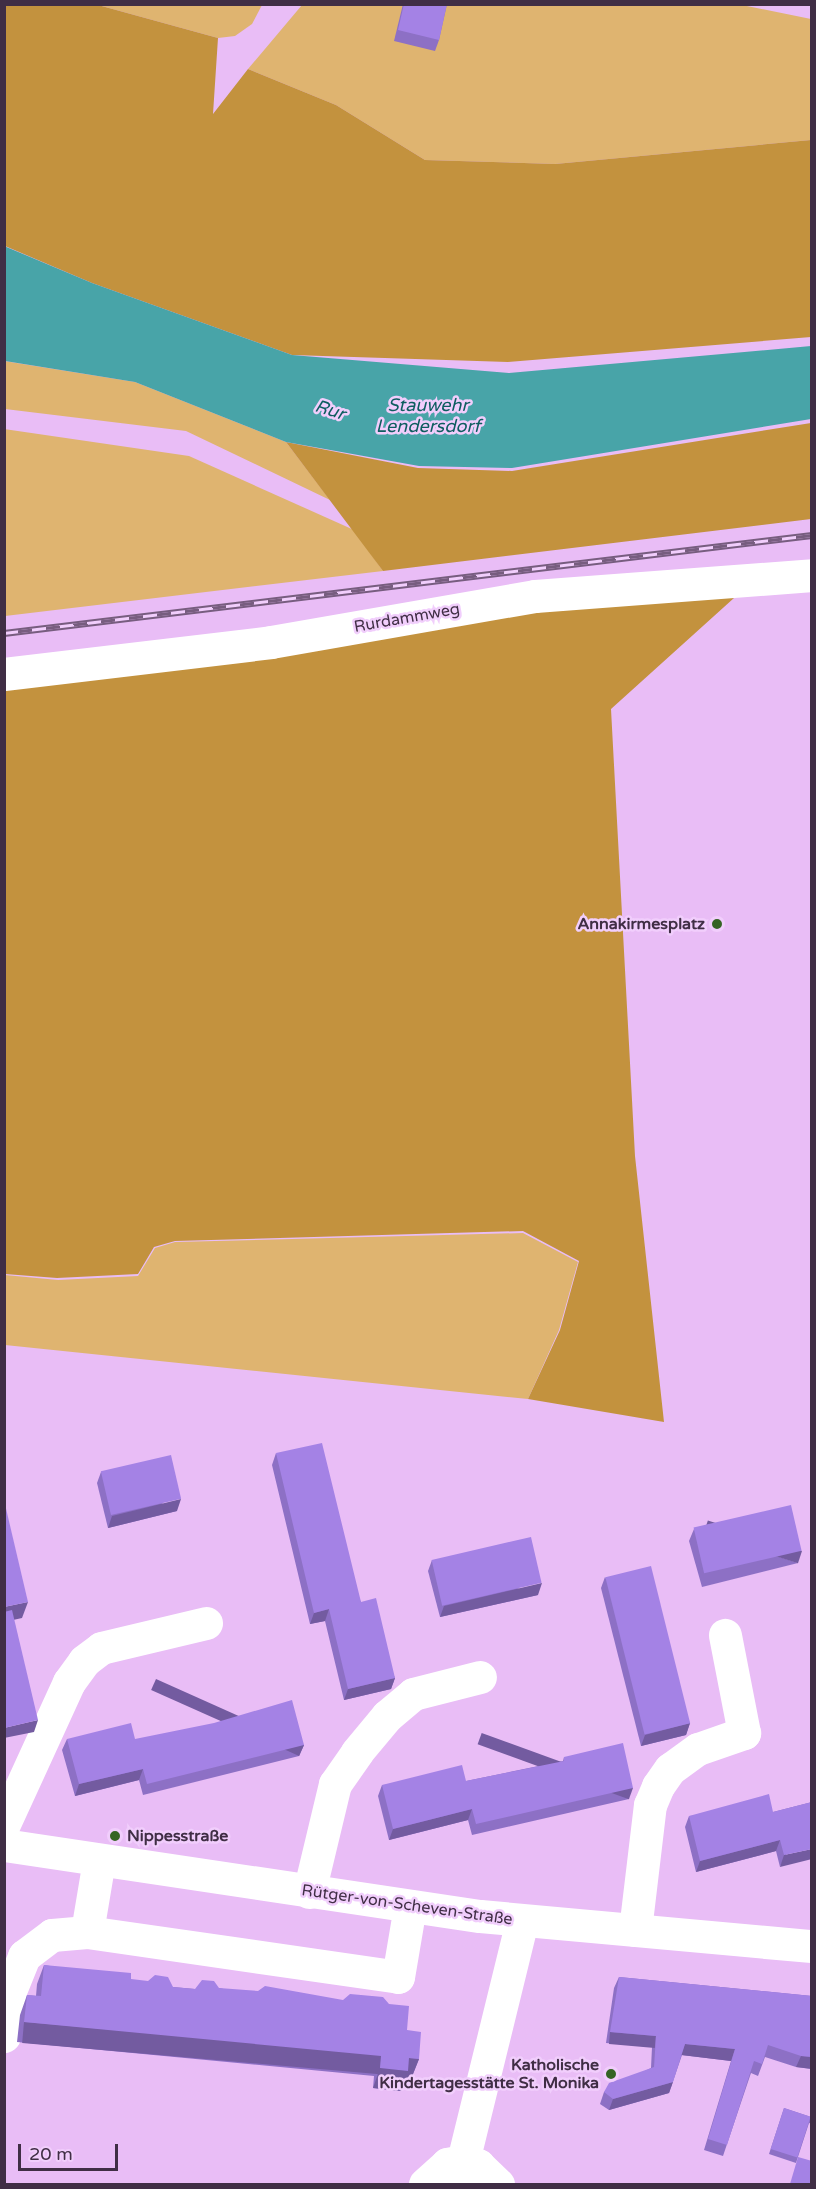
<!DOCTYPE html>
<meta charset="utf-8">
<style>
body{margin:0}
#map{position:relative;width:816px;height:2189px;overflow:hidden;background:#e9bdf6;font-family:"Varela Round",sans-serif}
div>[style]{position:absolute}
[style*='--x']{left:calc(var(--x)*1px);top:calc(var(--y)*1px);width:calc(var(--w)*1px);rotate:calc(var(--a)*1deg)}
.green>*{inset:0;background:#dfb470}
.forest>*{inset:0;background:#c3923e}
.water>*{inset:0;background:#48a4a8}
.minor>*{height:33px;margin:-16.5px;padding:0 16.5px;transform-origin:16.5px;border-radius:16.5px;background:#fff}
.rail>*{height:7px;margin-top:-3.5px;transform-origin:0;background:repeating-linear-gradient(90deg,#f1cefc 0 14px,#775d7f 0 28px);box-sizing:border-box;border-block:2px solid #775d7f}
.wall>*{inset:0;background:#8d70c5}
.shaded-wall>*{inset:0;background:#735ba0;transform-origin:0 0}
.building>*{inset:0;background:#a482e5;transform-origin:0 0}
.dots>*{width:16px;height:16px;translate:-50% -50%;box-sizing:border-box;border:3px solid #f1cefc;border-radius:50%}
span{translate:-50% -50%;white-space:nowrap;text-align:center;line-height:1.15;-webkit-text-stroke:5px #f1cefc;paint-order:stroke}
.street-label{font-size:16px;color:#402e45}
.poi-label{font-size:16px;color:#402e45;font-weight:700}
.right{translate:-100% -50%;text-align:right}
.left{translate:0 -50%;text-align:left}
.water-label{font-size:18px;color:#0d5d5f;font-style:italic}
.frame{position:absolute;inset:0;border:6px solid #402e45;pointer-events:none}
.scale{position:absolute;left:18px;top:2144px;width:100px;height:27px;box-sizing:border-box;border:3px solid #402e45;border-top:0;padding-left:8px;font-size:18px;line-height:21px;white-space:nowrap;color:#402e45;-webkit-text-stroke:4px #f1cefc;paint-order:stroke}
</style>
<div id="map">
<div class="green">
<i style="clip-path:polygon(98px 5px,262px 5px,252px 24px,235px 36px,218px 38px)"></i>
<i style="clip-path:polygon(302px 5px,742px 5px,811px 19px,811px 140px,555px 164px,425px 160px,336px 105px,248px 69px)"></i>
<i style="clip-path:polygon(4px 361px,135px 382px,286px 442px,330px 500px,186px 431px,5px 409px)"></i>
<i style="clip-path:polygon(4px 429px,189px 456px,354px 530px,383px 571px,5px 616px)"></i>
<i style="clip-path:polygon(523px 1233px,578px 1262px,559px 1330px,528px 1399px,5px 1345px,5px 1275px,58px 1280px,138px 1276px,155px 1248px,175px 1242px)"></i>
</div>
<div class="forest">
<i style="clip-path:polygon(4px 5px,98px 5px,218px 38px,213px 114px,248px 69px,336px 105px,425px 160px,555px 164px,811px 140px,811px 337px,508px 362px,292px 355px,92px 283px,5px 246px)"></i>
<i style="clip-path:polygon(811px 423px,811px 519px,383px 571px,286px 442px,418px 468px,512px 471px)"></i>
<i style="clip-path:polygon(725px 584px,734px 598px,611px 709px,635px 1156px,664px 1422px,528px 1399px,560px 1330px,579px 1261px,523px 1231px,175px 1241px,154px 1247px,138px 1274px,57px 1278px,5px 1274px,4px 683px)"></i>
</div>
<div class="water">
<i style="clip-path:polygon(4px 246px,92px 283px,292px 355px,509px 373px,811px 346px,811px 419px,512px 468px,419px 466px,286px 442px,135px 382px,5px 361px)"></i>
</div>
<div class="minor">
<i style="--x:4;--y:674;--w:269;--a:-6.8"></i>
<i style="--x:271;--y:642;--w:268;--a:-9.9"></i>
<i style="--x:535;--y:596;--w:278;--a:-4.3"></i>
<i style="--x:4;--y:1824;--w:156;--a:-65.4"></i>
<i style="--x:69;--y:1682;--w:26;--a:-54"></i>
<i style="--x:84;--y:1661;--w:21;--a:-37"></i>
<i style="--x:101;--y:1648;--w:108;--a:-13.4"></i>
<i style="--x:4;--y:1845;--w:481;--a:8.5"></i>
<i style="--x:480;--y:1916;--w:333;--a:5.2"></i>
<i style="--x:99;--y:1860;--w:73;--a:99.5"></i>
<i style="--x:87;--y:1932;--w:314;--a:8.2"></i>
<i style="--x:398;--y:1977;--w:72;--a:-80.4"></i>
<i style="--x:309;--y:1892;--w:111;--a:-76.5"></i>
<i style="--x:335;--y:1784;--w:39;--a:-55"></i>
<i style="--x:357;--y:1752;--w:47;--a:-50.2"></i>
<i style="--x:387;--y:1716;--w:34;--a:-40"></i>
<i style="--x:413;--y:1694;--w:69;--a:-14.2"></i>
<i style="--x:635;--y:1930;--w:126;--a:-83.2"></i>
<i style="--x:650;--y:1805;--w:21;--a:-67"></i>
<i style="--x:658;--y:1786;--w:21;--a:-55"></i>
<i style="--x:670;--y:1769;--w:34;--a:-36"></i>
<i style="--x:698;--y:1749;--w:49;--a:-19.2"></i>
<i style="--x:744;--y:1733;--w:100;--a:-101"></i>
<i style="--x:4;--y:2036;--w:45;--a:-82.4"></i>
<i style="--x:10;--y:1991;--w:38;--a:-68"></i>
<i style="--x:24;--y:1956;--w:35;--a:-37"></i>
<i style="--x:52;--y:1935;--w:35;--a:-5"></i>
<i style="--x:425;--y:2184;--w:30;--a:-42"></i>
<i style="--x:447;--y:2164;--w:16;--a:-11"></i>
<i style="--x:463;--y:2161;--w:16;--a:15"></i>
<i style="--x:478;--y:2165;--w:28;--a:44"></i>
<i style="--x:467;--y:2184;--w:14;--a:-115"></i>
<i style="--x:461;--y:2171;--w:10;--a:-79"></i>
<i style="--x:463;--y:2161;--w:247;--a:-76.2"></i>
</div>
<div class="rail">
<i style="--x:4;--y:633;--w:814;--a:-6.92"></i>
</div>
<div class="wall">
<i style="clip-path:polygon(403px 4px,447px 4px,439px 40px,435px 51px,394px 41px)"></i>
<i style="clip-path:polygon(276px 1453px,361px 1602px,395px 1678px,391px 1689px,344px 1700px,325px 1621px,310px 1624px,272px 1465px)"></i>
<i style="clip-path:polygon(101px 1472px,177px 1511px,108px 1528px,97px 1483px)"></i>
<i style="clip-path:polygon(694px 1529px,798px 1563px,702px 1587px,689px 1541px)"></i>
<i style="clip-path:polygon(432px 1560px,538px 1595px,440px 1617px,428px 1571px)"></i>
<i style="clip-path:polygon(605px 1577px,690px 1723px,686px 1735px,641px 1746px,601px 1588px)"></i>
<i style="clip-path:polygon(67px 1739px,135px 1739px,304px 1745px,299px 1756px,143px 1795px,139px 1780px,75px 1796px,62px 1750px)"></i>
<i style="clip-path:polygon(564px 1757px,629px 1799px,472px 1835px,468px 1820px,389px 1840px,378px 1796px,382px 1785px,466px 1781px,563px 1761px)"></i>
<i style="clip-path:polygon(812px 1802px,780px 1867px,776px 1851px,696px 1872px,685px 1827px,689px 1816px,773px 1812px)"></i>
<i style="clip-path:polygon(44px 1965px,173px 1987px,195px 1989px,219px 1988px,407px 2030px,419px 2059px,411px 2079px,405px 2078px,401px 2091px,373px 2088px,374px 2076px,17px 2042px,20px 2015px,27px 1995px,36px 1996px,37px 1984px)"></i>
<i style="clip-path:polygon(619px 1977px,812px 1996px,812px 2069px,796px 2067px,765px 2057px,758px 2076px,751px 2073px,723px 2156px,704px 2150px,731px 2061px,682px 2055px,669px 2093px,609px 2110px,600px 2104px,604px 2092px,651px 2068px,652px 2047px,606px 2043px,614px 1988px)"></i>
<i style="clip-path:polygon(784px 2108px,811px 2117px,812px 2114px,812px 2124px,809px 2123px,796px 2163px,769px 2154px)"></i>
</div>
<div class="shaded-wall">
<i style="clip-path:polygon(181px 1499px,177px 1511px,108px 1528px,112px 1516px)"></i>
<i style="left:802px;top:1551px;width:13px;height:99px;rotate:108deg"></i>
<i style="clip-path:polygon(542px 1583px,538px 1595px,440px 1617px,444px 1606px)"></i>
<i style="clip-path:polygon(28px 1602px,22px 1618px,4px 1622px,4px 1607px)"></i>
<i style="clip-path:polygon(329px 1609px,325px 1621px,310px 1624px,314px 1613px)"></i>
<i style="clip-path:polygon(395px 1678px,391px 1689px,344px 1700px,348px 1689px)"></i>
<i style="clip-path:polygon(38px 1720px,34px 1732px,4px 1738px,4px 1728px)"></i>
<i style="clip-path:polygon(690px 1723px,686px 1735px,641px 1746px,645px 1735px)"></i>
<i style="left:304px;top:1745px;width:12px;height:162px;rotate:114deg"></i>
<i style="clip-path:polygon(143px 1769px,139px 1780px,75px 1796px,79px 1784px)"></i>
<i style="left:633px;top:1788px;width:12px;height:161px;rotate:110deg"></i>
<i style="clip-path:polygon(472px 1809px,468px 1820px,389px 1840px,393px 1829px)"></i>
<i style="clip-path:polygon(780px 1840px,776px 1851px,696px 1872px,700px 1861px)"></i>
<i style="clip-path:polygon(812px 1849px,812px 1859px,780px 1867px,784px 1855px)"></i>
<i style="left:24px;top:2022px;width:359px;height:21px;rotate:5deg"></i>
<i style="left:610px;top:2032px;width:46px;height:12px;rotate:5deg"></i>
<i style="clip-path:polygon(685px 2044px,735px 2049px,731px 2061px,681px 2055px)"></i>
<i style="clip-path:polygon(801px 2056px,812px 2057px,812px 2069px,796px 2067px)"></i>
<i style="clip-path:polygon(409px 2058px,419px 2059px,411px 2079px,405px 2078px,401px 2091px,373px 2088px,380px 2068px)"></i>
<i style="clip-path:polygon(673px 2082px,669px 2093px,609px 2110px,613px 2099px)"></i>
</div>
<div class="building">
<i style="clip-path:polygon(404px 4px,447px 4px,439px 40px,398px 30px)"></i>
<i style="clip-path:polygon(322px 1443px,361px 1602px,376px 1598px,395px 1678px,348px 1689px,329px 1609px,314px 1613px,276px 1453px)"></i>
<i style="left:171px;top:1455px;width:45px;height:72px;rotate:77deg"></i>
<i style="clip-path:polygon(4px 1500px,28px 1602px,4px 1607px)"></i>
<i style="left:791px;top:1505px;width:47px;height:100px;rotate:77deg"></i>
<i style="left:531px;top:1537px;width:47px;height:102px;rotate:77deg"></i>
<i style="left:651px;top:1566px;width:162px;height:47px;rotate:76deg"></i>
<i style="clip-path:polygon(12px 1610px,38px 1720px,4px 1728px,4px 1612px)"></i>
<i style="clip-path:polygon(292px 1700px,304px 1745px,147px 1784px,143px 1769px,79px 1784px,67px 1739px,131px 1723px,135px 1739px,214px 1723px)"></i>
<i style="clip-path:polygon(623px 1743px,633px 1788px,476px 1824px,472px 1809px,393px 1829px,382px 1785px,462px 1765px,466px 1781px,564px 1761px,564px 1757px)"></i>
<i style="clip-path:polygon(769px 1794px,773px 1812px,812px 1802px,812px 1849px,784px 1855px,780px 1840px,700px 1861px,689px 1816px)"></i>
<i style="clip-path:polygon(44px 1965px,131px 1973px,131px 1979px,148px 1981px,155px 1975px,168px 1977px,173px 1987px,195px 1989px,202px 1980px,214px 1981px,219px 1988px,258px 1991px,265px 1986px,343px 2000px,350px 1994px,383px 1997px,389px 2004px,409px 2006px,407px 2030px,421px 2032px,419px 2059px,409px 2058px,408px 2071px,380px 2068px,381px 2056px,24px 2022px,27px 1995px,41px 1996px)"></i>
<i style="clip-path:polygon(619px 1977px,812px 1996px,812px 2057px,801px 2056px,768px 2045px,762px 2064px,754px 2061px,727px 2145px,708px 2139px,735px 2049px,685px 2044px,673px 2082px,613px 2099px,604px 2092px,609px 2083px,654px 2067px,656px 2036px,610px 2032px)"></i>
<i style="left:784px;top:2108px;width:28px;height:43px;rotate:18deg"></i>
<i style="clip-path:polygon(798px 2157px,812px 2161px,812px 2184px,790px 2184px)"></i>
</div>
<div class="dots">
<i style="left:717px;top:924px;background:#356424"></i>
<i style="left:115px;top:1836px;background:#356424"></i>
<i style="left:611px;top:2074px;background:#356424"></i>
</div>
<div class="street-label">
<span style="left:407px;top:618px;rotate:-10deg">Rurdammweg</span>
<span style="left:407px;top:1905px;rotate:8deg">Rütger-von-Scheven-Straße</span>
</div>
<div class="poi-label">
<span class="right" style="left:705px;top:924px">Annakirmesplatz</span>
<span class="left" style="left:127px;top:1836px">Nippesstraße</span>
<span class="right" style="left:599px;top:2074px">Katholische<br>Kindertagesstätte St. Monika</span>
</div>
<div class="water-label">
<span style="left:428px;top:416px">Stauwehr<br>Lendersdorf</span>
<span style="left:330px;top:410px;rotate:18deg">Rur</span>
</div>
<div class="frame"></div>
<div class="scale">20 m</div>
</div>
